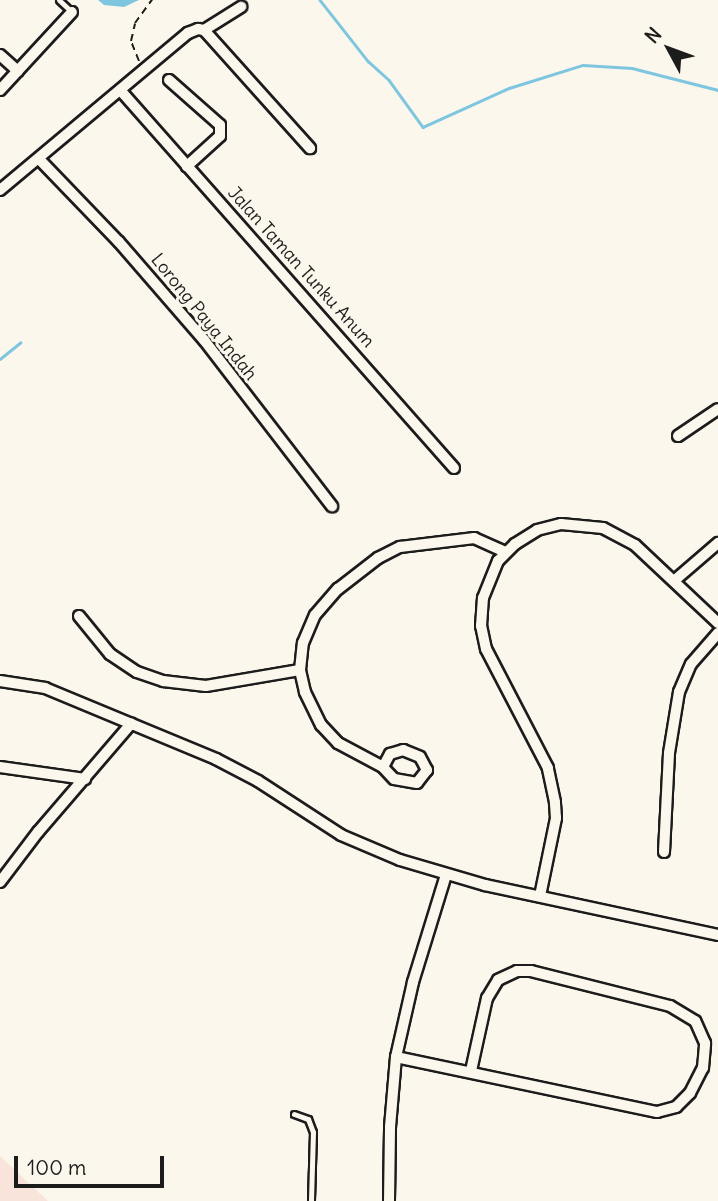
<!DOCTYPE html>
<style>
body{margin:0}
#map{position:relative;width:718px;height:1201px;overflow:hidden;background:#fbf7ec;font-family:Delius,sans-serif}
div>[style]{position:absolute}
[style*='--x']{left:calc(var(--x)*1px);top:calc(var(--y)*1px);width:calc(var(--w)*1px);rotate:calc(var(--a)*1deg)}
.built>*{inset:0;background:#f8e4db}
.water>*{inset:0;background:#7ec6df}
.stream>*{height:2.5px;margin:-1.25px;padding:0 1.25px;transform-origin:1.25px;border-radius:1.25px;background:#7ec6df}
.path>*{height:2px;margin-top:-1px;transform-origin:0;background:repeating-linear-gradient(90deg,#1c1c1c 0 7px,transparent 0 12px)}
.roads{filter:drop-shadow(2px 0 #1c1c1c) drop-shadow(-2px 0 #1c1c1c) drop-shadow(0 2px #1c1c1c) drop-shadow(0 -2px #1c1c1c)}
.lane>*{height:5px;margin:-2.5px;padding:0 2.5px;transform-origin:2.5px;border-radius:2.5px;background:#fbf7ec}
.street>*{height:10px;margin:-5px;padding:0 5px;transform-origin:5px;border-radius:5px;background:#fbf7ec}
span{translate:-50% -50%;white-space:nowrap;text-align:center;line-height:1.15;-webkit-text-stroke:6px #fbf7ec;paint-order:stroke}
.street-label{font-size:18px;color:#1c1c1c}
.north{position:absolute;left:634px;top:14px;width:70px;height:70px;-webkit-text-stroke:5px #fbf7ec;paint-order:stroke;rotate:311deg;font-size:19px;font-weight:700;line-height:28px;text-align:center;color:#1c1c1c}
.north::after{content:'';display:block;margin:auto;width:24px;height:32px;background:#1c1c1c;clip-path:polygon(50% 0,100% 100%,50% 72%,0 100%)}
.scale{position:absolute;left:14px;top:1156px;width:150px;height:32px;box-sizing:border-box;border:4px solid #1c1c1c;border-top:0;padding-left:9px;font-size:21px;line-height:24px;white-space:nowrap;color:#1c1c1c;-webkit-text-stroke:5px #fbf7ec;paint-order:stroke}
</style>
<div id="map">
<div class="built">
<i style="clip-path:polygon(0 1156px,48px 1201px,0 1201px)"></i>
</div>
<div class="water">
<i style="clip-path:polygon(98px 0,139px 0,124px 7px,104px 5px)"></i>
</div>
<div class="stream">
<i style="--x:320;--y:0;--w:78;--a:51.8"></i>
<i style="--x:368;--y:61;--w:28;--a:42"></i>
<i style="--x:389;--y:80;--w:58;--a:54.1"></i>
<i style="--x:423;--y:127;--w:94;--a:-24.4"></i>
<i style="--x:509;--y:88;--w:77;--a:-17.3"></i>
<i style="--x:583;--y:65;--w:49;--a:3.5"></i>
<i style="--x:632;--y:68;--w:89;--a:14.3"></i>
<i style="--x:0;--y:359;--w:26;--a:-39"></i>
</div>
<div class="path">
<i style="--x:139;--y:61;--w:22;--a:-112"></i>
<i style="--x:131;--y:41;--w:18;--a:-77"></i>
<i style="--x:135;--y:23;--w:29;--a:-54"></i>
</div>
<div class="roads">
<div class="lane">
<i style="--x:59;--y:0;--w:18;--a:43"></i>
<i style="--x:294;--y:1114;--w:15;--a:20"></i>
<i style="--x:308;--y:1119;--w:14;--a:69"></i>
<i style="--x:313;--y:1132;--w:69;--a:91.7"></i>
</div>
<div class="street">
<i style="--x:204;--y:30;--w:159;--a:48.1"></i>
<i style="--x:0;--y:55;--w:24;--a:42"></i>
<i style="--x:169;--y:80;--w:68;--a:41.4"></i>
<i style="--x:220;--y:125;--w:11;--a:90"></i>
<i style="--x:220;--y:136;--w:45;--a:137.7"></i>
<i style="--x:0;--y:90;--w:106;--a:-47.3"></i>
<i style="--x:121;--y:91;--w:503;--a:48.55"></i>
<i style="--x:39;--y:159;--w:115;--a:46.1"></i>
<i style="--x:119;--y:242;--w:130;--a:49.1"></i>
<i style="--x:204;--y:340;--w:210;--a:52.4"></i>
<i style="--x:0;--y:190;--w:245;--a:-39.9"></i>
<i style="--x:188;--y:33;--w:11;--a:-22"></i>
<i style="--x:198;--y:29;--w:6;--a:9"></i>
<i style="--x:204;--y:30;--w:44;--a:-31.9"></i>
<i style="--x:678;--y:436;--w:48;--a:-34"></i>
<i style="--x:675;--y:580;--w:57;--a:-40.7"></i>
<i style="--x:79;--y:616;--w:49;--a:50.8"></i>
<i style="--x:110;--y:654;--w:32;--a:34"></i>
<i style="--x:137;--y:672;--w:28;--a:19"></i>
<i style="--x:163;--y:681;--w:43;--a:6.6"></i>
<i style="--x:206;--y:686;--w:95;--a:-9.7"></i>
<i style="--x:0;--y:681;--w:46;--a:8.8"></i>
<i style="--x:45;--y:688;--w:185;--a:22.5"></i>
<i style="--x:216;--y:759;--w:47;--a:27.6"></i>
<i style="--x:258;--y:781;--w:99;--a:33"></i>
<i style="--x:341;--y:835;--w:64;--a:23"></i>
<i style="--x:400;--y:860;--w:89;--a:16.4"></i>
<i style="--x:485;--y:885;--w:238;--a:12.1"></i>
<i style="--x:0;--y:767;--w:86;--a:8"></i>
<i style="--x:383;--y:767;--w:15;--a:-62"></i>
<i style="--x:390;--y:754;--w:14;--a:-17"></i>
<i style="--x:403;--y:750;--w:18;--a:22"></i>
<i style="--x:420;--y:757;--w:15;--a:62"></i>
<i style="--x:427;--y:770;--w:16;--a:128"></i>
<i style="--x:417;--y:783;--w:23;--a:-170"></i>
<i style="--x:394;--y:779;--w:16;--a:-133"></i>
<i style="--x:383;--y:767;--w:51;--a:-151.9"></i>
<i style="--x:338;--y:743;--w:25;--a:-133"></i>
<i style="--x:321;--y:725;--w:37;--a:-116"></i>
<i style="--x:305;--y:692;--w:23;--a:-103"></i>
<i style="--x:300;--y:670;--w:27;--a:-84"></i>
<i style="--x:303;--y:643;--w:30;--a:-67"></i>
<i style="--x:315;--y:615;--w:35;--a:-49"></i>
<i style="--x:338;--y:589;--w:51;--a:-37.8"></i>
<i style="--x:378;--y:558;--w:25;--a:-27"></i>
<i style="--x:400;--y:547;--w:75;--a:-6.9"></i>
<i style="--x:474;--y:538;--w:34;--a:24"></i>
<i style="--x:664;--y:852;--w:99;--a:-87.1"></i>
<i style="--x:669;--y:753;--w:62;--a:-80.7"></i>
<i style="--x:679;--y:692;--w:30;--a:-67"></i>
<i style="--x:691;--y:664;--w:41;--a:-48.9"></i>
<i style="--x:0;--y:882;--w:63;--a:-52.8"></i>
<i style="--x:38;--y:832;--w:143;--a:-49.3"></i>
<i style="--x:540;--y:896;--w:80;--a:-78.4"></i>
<i style="--x:556;--y:818;--w:16;--a:-94"></i>
<i style="--x:555;--y:802;--w:35;--a:-102"></i>
<i style="--x:548;--y:768;--w:134;--a:-117.5"></i>
<i style="--x:486;--y:649;--w:24;--a:-102"></i>
<i style="--x:481;--y:626;--w:28;--a:-86"></i>
<i style="--x:483;--y:598;--w:40;--a:-68"></i>
<i style="--x:498;--y:561;--w:24;--a:-45"></i>
<i style="--x:515;--y:544;--w:26;--a:-32"></i>
<i style="--x:537;--y:530;--w:25;--a:-14"></i>
<i style="--x:561;--y:524;--w:42;--a:5.4"></i>
<i style="--x:603;--y:528;--w:36;--a:28"></i>
<i style="--x:635;--y:545;--w:114;--a:43.2"></i>
<i style="--x:396;--y:1057;--w:267;--a:11.9"></i>
<i style="--x:657;--y:1112;--w:20;--a:-15"></i>
<i style="--x:676;--y:1107;--w:20;--a:-45"></i>
<i style="--x:690;--y:1093;--w:28;--a:-63"></i>
<i style="--x:703;--y:1068;--w:25;--a:-85"></i>
<i style="--x:705;--y:1043;--w:24;--a:-114"></i>
<i style="--x:695;--y:1021;--w:29;--a:-149"></i>
<i style="--x:670;--y:1006;--w:143;--a:-165.9"></i>
<i style="--x:531;--y:971;--w:14;--a:180"></i>
<i style="--x:517;--y:971;--w:21;--a:155"></i>
<i style="--x:498;--y:980;--w:21;--a:121"></i>
<i style="--x:487;--y:998;--w:75;--a:102.4"></i>
<i style="--x:389;--y:1201;--w:74;--a:-89.2"></i>
<i style="--x:390;--y:1127;--w:70;--a:-85.1"></i>
<i style="--x:396;--y:1057;--w:77;--a:-77.2"></i>
<i style="--x:413;--y:982;--w:112;--a:-72.9"></i>
</div>
</div>
<div class="street-label">
<span style="left:301px;top:267px;rotate:48deg">Jalan Taman Tunku Anum</span>
<span style="left:204px;top:317px;rotate:51deg">Lorong Paya Indah</span>
</div>
<div class="north">N</div>
<div class="scale">100 m</div>
</div>
